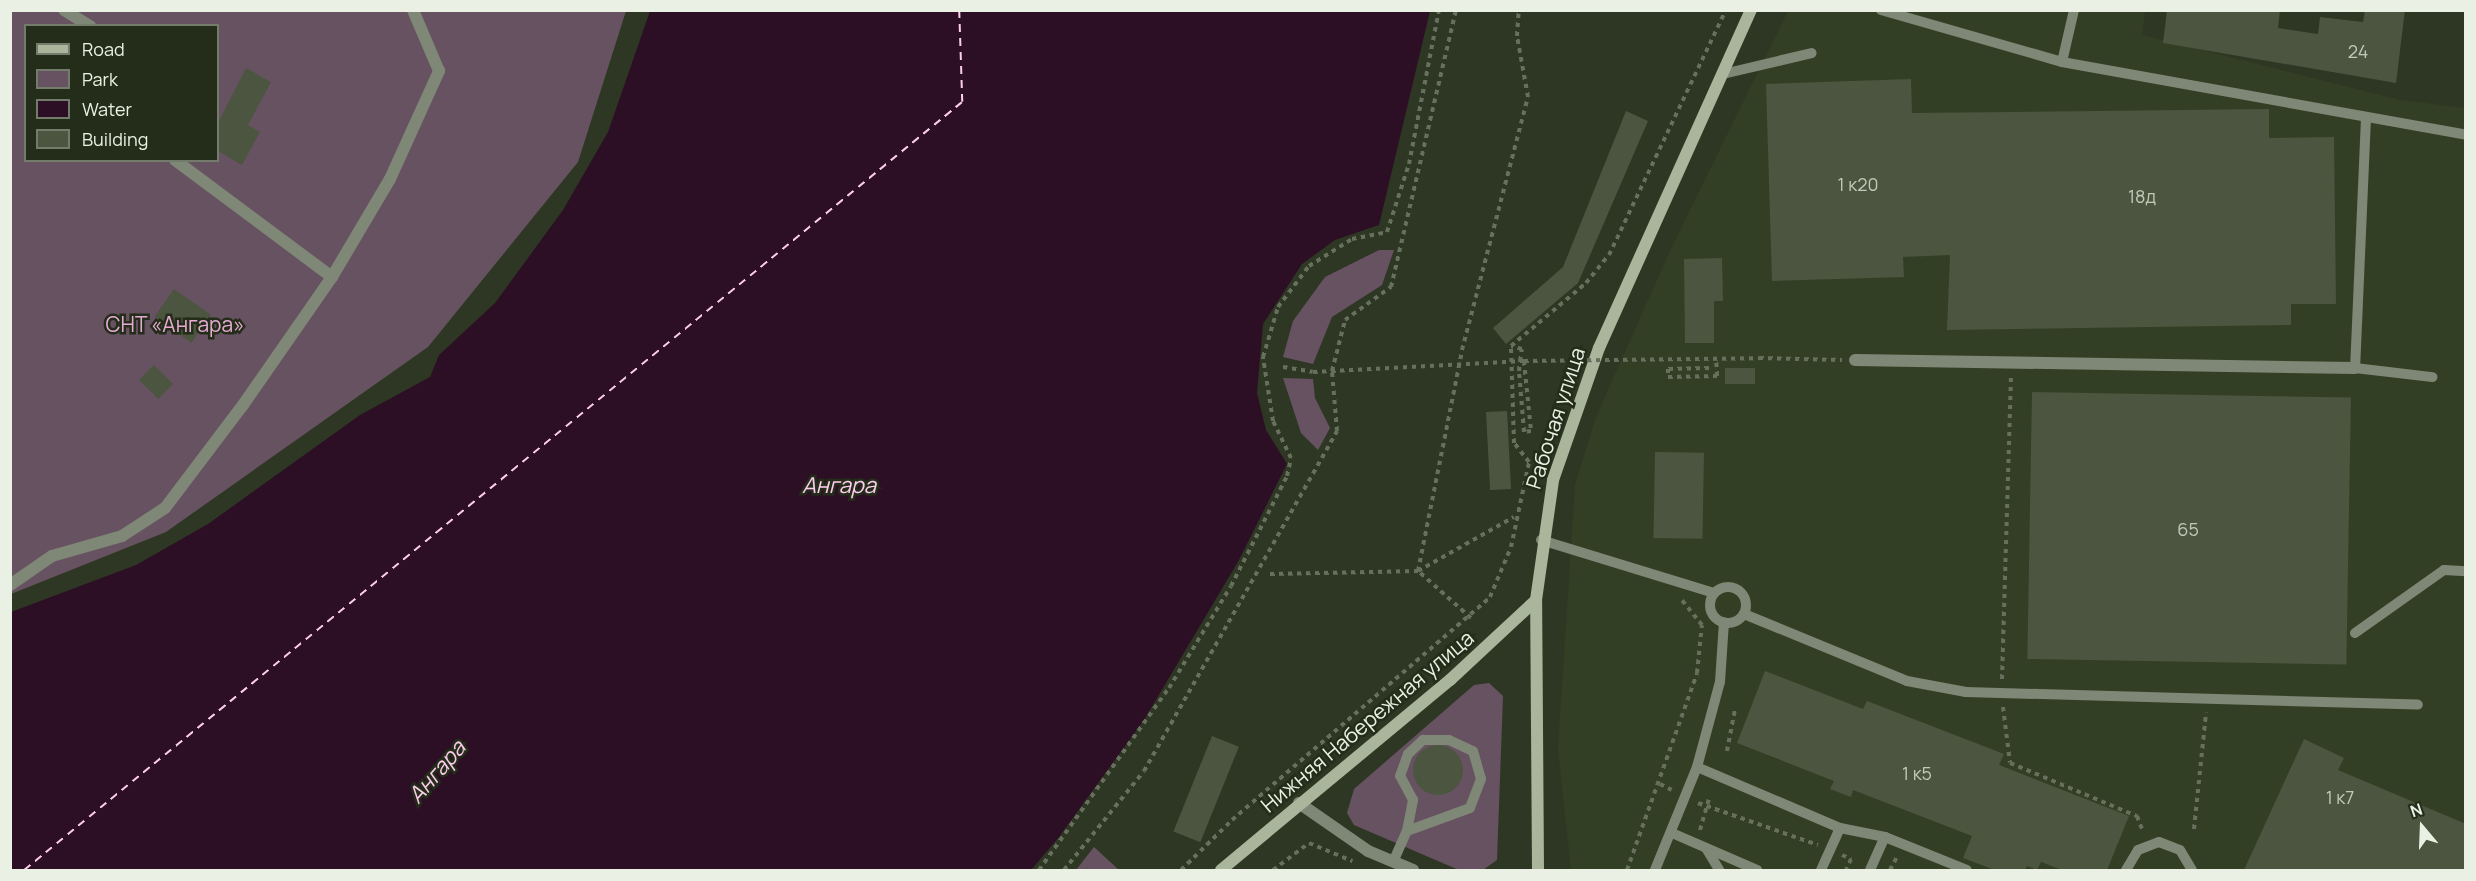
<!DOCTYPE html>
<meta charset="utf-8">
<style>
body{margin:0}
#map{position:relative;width:2476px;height:881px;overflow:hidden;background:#2e3723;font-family:Manrope,sans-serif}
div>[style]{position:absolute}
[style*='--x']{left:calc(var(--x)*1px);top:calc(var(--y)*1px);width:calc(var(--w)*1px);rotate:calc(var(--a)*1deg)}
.built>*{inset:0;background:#333f24}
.green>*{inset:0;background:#675261}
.water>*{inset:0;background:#2c0f25}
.ferry>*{height:1.5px;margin-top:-0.75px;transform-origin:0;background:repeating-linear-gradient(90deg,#fdccee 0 8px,transparent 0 14px)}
.building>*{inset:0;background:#4b553f;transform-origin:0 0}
.round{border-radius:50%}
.path>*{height:4px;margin-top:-2px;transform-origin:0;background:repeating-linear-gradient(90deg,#676f5d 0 4.5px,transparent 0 9px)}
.lane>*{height:10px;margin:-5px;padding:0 5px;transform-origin:5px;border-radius:5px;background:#7f8776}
.lane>.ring{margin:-5px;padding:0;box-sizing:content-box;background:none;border:10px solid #7f8776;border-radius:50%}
.street>*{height:12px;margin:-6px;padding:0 6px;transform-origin:6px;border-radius:6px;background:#7f8776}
.secondary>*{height:12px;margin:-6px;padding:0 6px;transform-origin:6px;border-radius:6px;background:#a9b69b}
.path-bridge>*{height:4px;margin-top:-2px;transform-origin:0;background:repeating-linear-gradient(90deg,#676f5d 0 4.5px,transparent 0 9px)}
span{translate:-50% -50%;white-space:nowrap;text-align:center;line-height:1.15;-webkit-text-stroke:5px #242d19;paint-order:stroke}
.number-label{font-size:18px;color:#c2c9ba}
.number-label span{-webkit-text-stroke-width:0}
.park-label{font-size:21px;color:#e6abd5}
.street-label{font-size:21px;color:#eaf0e3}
.water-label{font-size:22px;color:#fdccee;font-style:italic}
.frame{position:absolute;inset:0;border:12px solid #eaf0e3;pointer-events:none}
.legend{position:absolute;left:24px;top:24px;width:195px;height:138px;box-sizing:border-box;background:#242d19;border:2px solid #737b6a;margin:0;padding:8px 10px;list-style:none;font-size:18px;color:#eaf0e3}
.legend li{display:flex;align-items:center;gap:12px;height:30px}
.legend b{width:30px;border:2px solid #737b6a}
.north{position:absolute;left:2392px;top:797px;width:60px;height:60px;-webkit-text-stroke:4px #242d19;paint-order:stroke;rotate:341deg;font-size:16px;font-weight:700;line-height:24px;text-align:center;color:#eaf0e3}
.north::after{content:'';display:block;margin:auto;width:21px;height:27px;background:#eaf0e3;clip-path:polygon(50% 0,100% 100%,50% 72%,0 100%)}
</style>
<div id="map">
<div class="built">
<i style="clip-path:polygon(1788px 11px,2145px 11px,2142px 35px,2400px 100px,2465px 108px,2465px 870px,1571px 870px,1558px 749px,1575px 485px,1596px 417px,1669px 253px)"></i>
</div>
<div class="green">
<i style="clip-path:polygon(evenodd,11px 11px,626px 11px,578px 162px,428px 347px,166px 532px,11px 594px,11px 11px,26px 26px,218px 26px,218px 160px,26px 160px,26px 26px)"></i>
<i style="clip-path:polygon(1379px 250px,1394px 250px,1382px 285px,1332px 317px,1313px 364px,1283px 357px,1293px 321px,1325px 277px)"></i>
<i style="clip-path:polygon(1283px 378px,1313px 379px,1315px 398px,1330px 428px,1318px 450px,1301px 433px)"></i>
<i style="clip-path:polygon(1489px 683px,1503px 696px,1497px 860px,1483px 870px,1459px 870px,1354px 825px,1347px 813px,1354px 789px,1474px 685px)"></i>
<i style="clip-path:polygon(1094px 847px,1119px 870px,1076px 870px)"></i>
</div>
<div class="water">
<i style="clip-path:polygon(650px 11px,1430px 11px,1379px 225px,1335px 240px,1302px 264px,1263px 324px,1257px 393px,1266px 430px,1287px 464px,1239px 560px,1144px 720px,1059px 837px,1031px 870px,11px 870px,11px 612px,136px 565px,208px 524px,360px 415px,430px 377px,439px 355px,495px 303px,563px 210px,608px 132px)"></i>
</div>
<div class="ferry">
<i style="--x:24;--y:870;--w:1212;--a:-39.31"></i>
<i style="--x:962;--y:102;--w:92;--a:-91.9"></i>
</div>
<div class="building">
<i style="clip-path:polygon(2167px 10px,2280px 10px,2278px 28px,2318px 34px,2320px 17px,2363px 22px,2365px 10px,2405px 10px,2396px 83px,2163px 43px)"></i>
<i style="clip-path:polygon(246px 68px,271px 82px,248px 125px,260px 132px,242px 165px,218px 151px,218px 123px)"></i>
<i style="clip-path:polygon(1911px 79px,1912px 113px,2269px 109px,2269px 138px,2334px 137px,2336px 304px,2291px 304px,2291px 325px,1947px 330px,1950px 255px,1903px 257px,1904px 277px,1772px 281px,1766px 84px)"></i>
<i style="clip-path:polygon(1626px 111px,1648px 121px,1578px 283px,1506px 344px,1493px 328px,1563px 267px)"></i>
<i style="clip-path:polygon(1722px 258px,1723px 301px,1714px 301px,1714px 343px,1685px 343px,1684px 259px)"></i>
<i style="left:174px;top:289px;width:45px;height:34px;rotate:35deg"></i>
<i style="left:154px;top:365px;width:27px;height:21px;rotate:45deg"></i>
<i style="left:1755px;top:368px;width:16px;height:30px;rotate:90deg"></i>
<i style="left:2032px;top:392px;width:319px;height:267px;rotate:1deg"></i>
<i style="left:1507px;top:411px;width:78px;height:21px;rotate:87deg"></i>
<i style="left:1655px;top:452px;width:49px;height:86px;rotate:1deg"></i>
<i style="clip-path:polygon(1765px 671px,1863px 709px,1867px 701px,2004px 754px,1999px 765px,2129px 816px,2107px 870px,2062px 870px,2041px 862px,2037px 870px,2027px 866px,2025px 870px,1995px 870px,1963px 858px,1972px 836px,1853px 790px,1851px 797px,1830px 789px,1834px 781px,1737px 743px)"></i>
<i style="left:1212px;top:736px;width:29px;height:103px;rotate:22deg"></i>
<i style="clip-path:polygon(2304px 739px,2344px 758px,2338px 770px,2466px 824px,2466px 870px,2244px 870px)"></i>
<i class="round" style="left:1413px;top:745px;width:50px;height:50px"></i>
</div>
<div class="path">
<i style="--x:1759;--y:358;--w:83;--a:1.4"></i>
<i style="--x:1283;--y:367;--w:30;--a:9"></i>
<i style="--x:1313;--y:372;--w:207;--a:-3"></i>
<i style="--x:1520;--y:361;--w:4;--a:0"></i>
<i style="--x:1524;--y:361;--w:70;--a:84.3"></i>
<i style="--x:1531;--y:431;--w:7;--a:172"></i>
<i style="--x:1524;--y:432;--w:61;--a:-94.7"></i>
<i style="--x:1519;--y:371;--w:10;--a:-84"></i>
<i style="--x:1520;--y:361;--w:12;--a:-81"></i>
<i style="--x:1522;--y:349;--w:11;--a:-165"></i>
<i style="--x:1709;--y:368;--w:41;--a:178.6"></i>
<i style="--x:1668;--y:369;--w:8;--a:90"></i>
<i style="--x:1668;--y:377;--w:49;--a:-1.2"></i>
<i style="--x:1717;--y:376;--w:17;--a:-93"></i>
<i style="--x:1270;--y:574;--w:148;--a:-1.2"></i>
<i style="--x:1418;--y:571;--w:110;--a:-29.4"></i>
<i style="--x:1471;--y:618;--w:71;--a:-138.4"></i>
<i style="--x:1418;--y:571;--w:225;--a:-78.7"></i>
<i style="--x:1462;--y:350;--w:261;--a:-75.4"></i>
<i style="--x:1528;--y:97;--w:62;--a:-100.2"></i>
<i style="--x:1517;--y:36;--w:26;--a:-86"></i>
<i style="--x:2002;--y:679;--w:302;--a:-88.3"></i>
<i style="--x:2003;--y:707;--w:56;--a:82.9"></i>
<i style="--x:2010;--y:763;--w:138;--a:22.7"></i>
<i style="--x:2137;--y:816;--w:17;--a:69"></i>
<i style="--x:1727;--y:751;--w:43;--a:-79.2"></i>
<i style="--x:1660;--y:784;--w:13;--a:27"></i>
<i style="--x:1698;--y:803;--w:127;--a:19.3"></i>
<i style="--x:2194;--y:829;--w:117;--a:-84.1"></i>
<i style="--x:1700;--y:830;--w:35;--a:-74"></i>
<i style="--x:1842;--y:855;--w:10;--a:24"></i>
<i style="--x:1851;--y:859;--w:12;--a:114"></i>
<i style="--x:1039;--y:870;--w:224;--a:-54.5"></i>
<i style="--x:1169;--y:688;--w:119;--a:-58.7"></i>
<i style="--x:1231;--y:586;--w:123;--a:-63"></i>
<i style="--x:1287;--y:476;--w:18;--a:-77"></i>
<i style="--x:1291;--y:458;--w:41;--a:-115.9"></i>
<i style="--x:1273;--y:421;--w:65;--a:-98.9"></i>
<i style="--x:1263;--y:357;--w:52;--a:-73.3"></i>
<i style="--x:1278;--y:307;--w:51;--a:-52.9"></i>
<i style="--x:1309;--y:266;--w:51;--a:-32.1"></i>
<i style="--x:1352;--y:239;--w:36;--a:-11"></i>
<i style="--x:1387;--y:232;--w:71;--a:-72.1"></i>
<i style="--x:1409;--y:164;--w:157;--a:-79"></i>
<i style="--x:1064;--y:870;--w:127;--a:-51.1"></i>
<i style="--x:1144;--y:771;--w:391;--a:-60.4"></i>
<i style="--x:1337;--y:431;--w:60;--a:-94.8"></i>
<i style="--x:1332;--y:371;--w:53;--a:-75.7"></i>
<i style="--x:1345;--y:320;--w:57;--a:-35.7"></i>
<i style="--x:1391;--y:287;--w:285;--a:-76.8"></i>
<i style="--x:1181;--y:870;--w:71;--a:-44.4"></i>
<i style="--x:1232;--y:820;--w:341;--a:-40.8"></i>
<i style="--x:1490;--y:597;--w:54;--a:-67.2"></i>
<i style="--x:1511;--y:547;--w:87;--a:-78"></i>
<i style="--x:1529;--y:462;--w:24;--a:-128"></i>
<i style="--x:1514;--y:443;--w:97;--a:-91.8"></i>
<i style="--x:1511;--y:346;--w:98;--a:-40"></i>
<i style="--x:1586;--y:283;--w:36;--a:-51"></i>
<i style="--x:1609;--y:255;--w:272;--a:-64.5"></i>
<i style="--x:1273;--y:870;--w:45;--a:-36.9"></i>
<i style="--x:1309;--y:843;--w:47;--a:22.7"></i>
<i style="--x:1627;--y:870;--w:209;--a:-70.4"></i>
<i style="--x:1697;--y:673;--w:48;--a:-84.1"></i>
<i style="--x:1702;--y:625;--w:35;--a:-129"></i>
<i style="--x:1890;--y:870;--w:17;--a:-62"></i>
</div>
<div class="lane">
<i style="--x:1881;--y:10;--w:188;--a:16"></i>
<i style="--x:2062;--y:62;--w:411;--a:10.2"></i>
<i style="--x:2062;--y:62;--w:53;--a:-77"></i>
<i style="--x:1723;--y:74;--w:91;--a:-13.3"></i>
<i style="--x:2366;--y:118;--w:250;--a:92.5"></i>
<i style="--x:2355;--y:368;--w:78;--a:6.7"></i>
<i style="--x:1541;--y:540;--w:181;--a:17"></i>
<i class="ring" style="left:1710px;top:587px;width:26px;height:26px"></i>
<i style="--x:1744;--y:614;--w:176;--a:22.3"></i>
<i style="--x:1907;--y:681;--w:60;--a:10.6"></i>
<i style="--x:1966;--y:692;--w:452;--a:1.6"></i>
<i style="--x:2355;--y:633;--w:109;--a:-35.3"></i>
<i style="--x:2444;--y:570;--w:22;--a:3"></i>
<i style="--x:1423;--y:740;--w:26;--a:0"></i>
<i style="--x:1449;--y:740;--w:26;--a:25"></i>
<i style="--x:1473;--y:751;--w:29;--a:74"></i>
<i style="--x:1481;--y:779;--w:31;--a:111"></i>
<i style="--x:1470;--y:808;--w:67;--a:159.9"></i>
<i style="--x:1407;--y:831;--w:32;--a:-79"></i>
<i style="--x:1413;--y:800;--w:27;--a:-118"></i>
<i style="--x:1400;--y:776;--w:23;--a:-70"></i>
<i style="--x:1408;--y:754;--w:21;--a:-43"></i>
<i style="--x:1697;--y:767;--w:155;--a:23.1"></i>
<i style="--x:1840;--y:828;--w:46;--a:11.3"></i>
<i style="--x:1885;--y:837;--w:88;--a:21.9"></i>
<i style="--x:1672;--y:833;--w:93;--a:23.5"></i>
<i style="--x:1706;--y:848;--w:26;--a:59"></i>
<i style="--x:1393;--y:862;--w:34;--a:-66"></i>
<i style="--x:1655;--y:870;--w:111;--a:-67.8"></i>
<i style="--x:1697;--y:767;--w:88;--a:-74.9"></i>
<i style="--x:1720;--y:682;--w:60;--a:-86.2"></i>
<i style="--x:1821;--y:870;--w:46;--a:-65.7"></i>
<i style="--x:1870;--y:870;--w:36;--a:-66"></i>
<i style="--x:2126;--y:870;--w:23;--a:-59"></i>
<i style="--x:2138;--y:850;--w:22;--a:-21"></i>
<i style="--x:2159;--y:842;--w:22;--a:21"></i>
<i style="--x:2180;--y:850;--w:23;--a:59"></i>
</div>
<div class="street">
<i style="--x:64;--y:10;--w:31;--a:32"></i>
<i style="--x:175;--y:160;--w:196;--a:36.7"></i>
<i style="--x:1855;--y:360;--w:500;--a:0.92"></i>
<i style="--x:10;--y:585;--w:51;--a:-34.6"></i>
<i style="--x:52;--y:556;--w:73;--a:-15.9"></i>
<i style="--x:122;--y:536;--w:51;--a:-33.1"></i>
<i style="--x:165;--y:508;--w:129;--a:-52.9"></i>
<i style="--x:243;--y:405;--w:156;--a:-55.2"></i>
<i style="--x:332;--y:277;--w:114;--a:-59.4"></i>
<i style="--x:390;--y:179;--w:119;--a:-65.6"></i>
<i style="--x:439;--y:71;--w:66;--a:-113.1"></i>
<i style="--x:1299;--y:803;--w:84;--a:34.8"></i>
<i style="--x:1368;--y:851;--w:49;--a:22.9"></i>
</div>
<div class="secondary">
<i style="--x:1221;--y:870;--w:298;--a:-39.7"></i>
<i style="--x:1450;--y:680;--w:117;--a:-42.9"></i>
<i style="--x:1538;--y:870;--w:270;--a:-90.4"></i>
<i style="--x:1536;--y:600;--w:121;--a:-81.9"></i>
<i style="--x:1553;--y:480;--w:140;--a:-70.8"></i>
<i style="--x:1599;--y:348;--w:371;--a:-65.8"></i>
</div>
<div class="path-bridge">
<i style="--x:1524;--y:361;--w:235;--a:-0.7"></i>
</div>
<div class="number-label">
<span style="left:2358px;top:51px">24</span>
<span style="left:1858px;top:184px">1 к20</span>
<span style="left:2142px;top:196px">18д</span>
<span style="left:2188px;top:529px">65</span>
<span style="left:1917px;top:773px">1 к5</span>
<span style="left:2340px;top:797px">1 к7</span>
</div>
<div class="park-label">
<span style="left:175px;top:324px">СНТ «Ангара»</span>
</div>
<div class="street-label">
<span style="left:1555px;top:418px;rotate:-72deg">Рабочая улица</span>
<span style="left:1367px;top:721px;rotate:-40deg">Нижняя Набережная улица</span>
</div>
<div class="water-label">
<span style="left:839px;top:486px">Ангара</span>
<span style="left:437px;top:772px;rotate:-49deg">Ангара</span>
</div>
<div class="frame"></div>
<ul class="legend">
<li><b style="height:8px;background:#a9b69b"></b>Road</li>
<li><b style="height:16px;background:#675261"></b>Park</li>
<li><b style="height:16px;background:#2c0f25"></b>Water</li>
<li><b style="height:16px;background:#4b553f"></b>Building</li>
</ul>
<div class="north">N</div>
</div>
